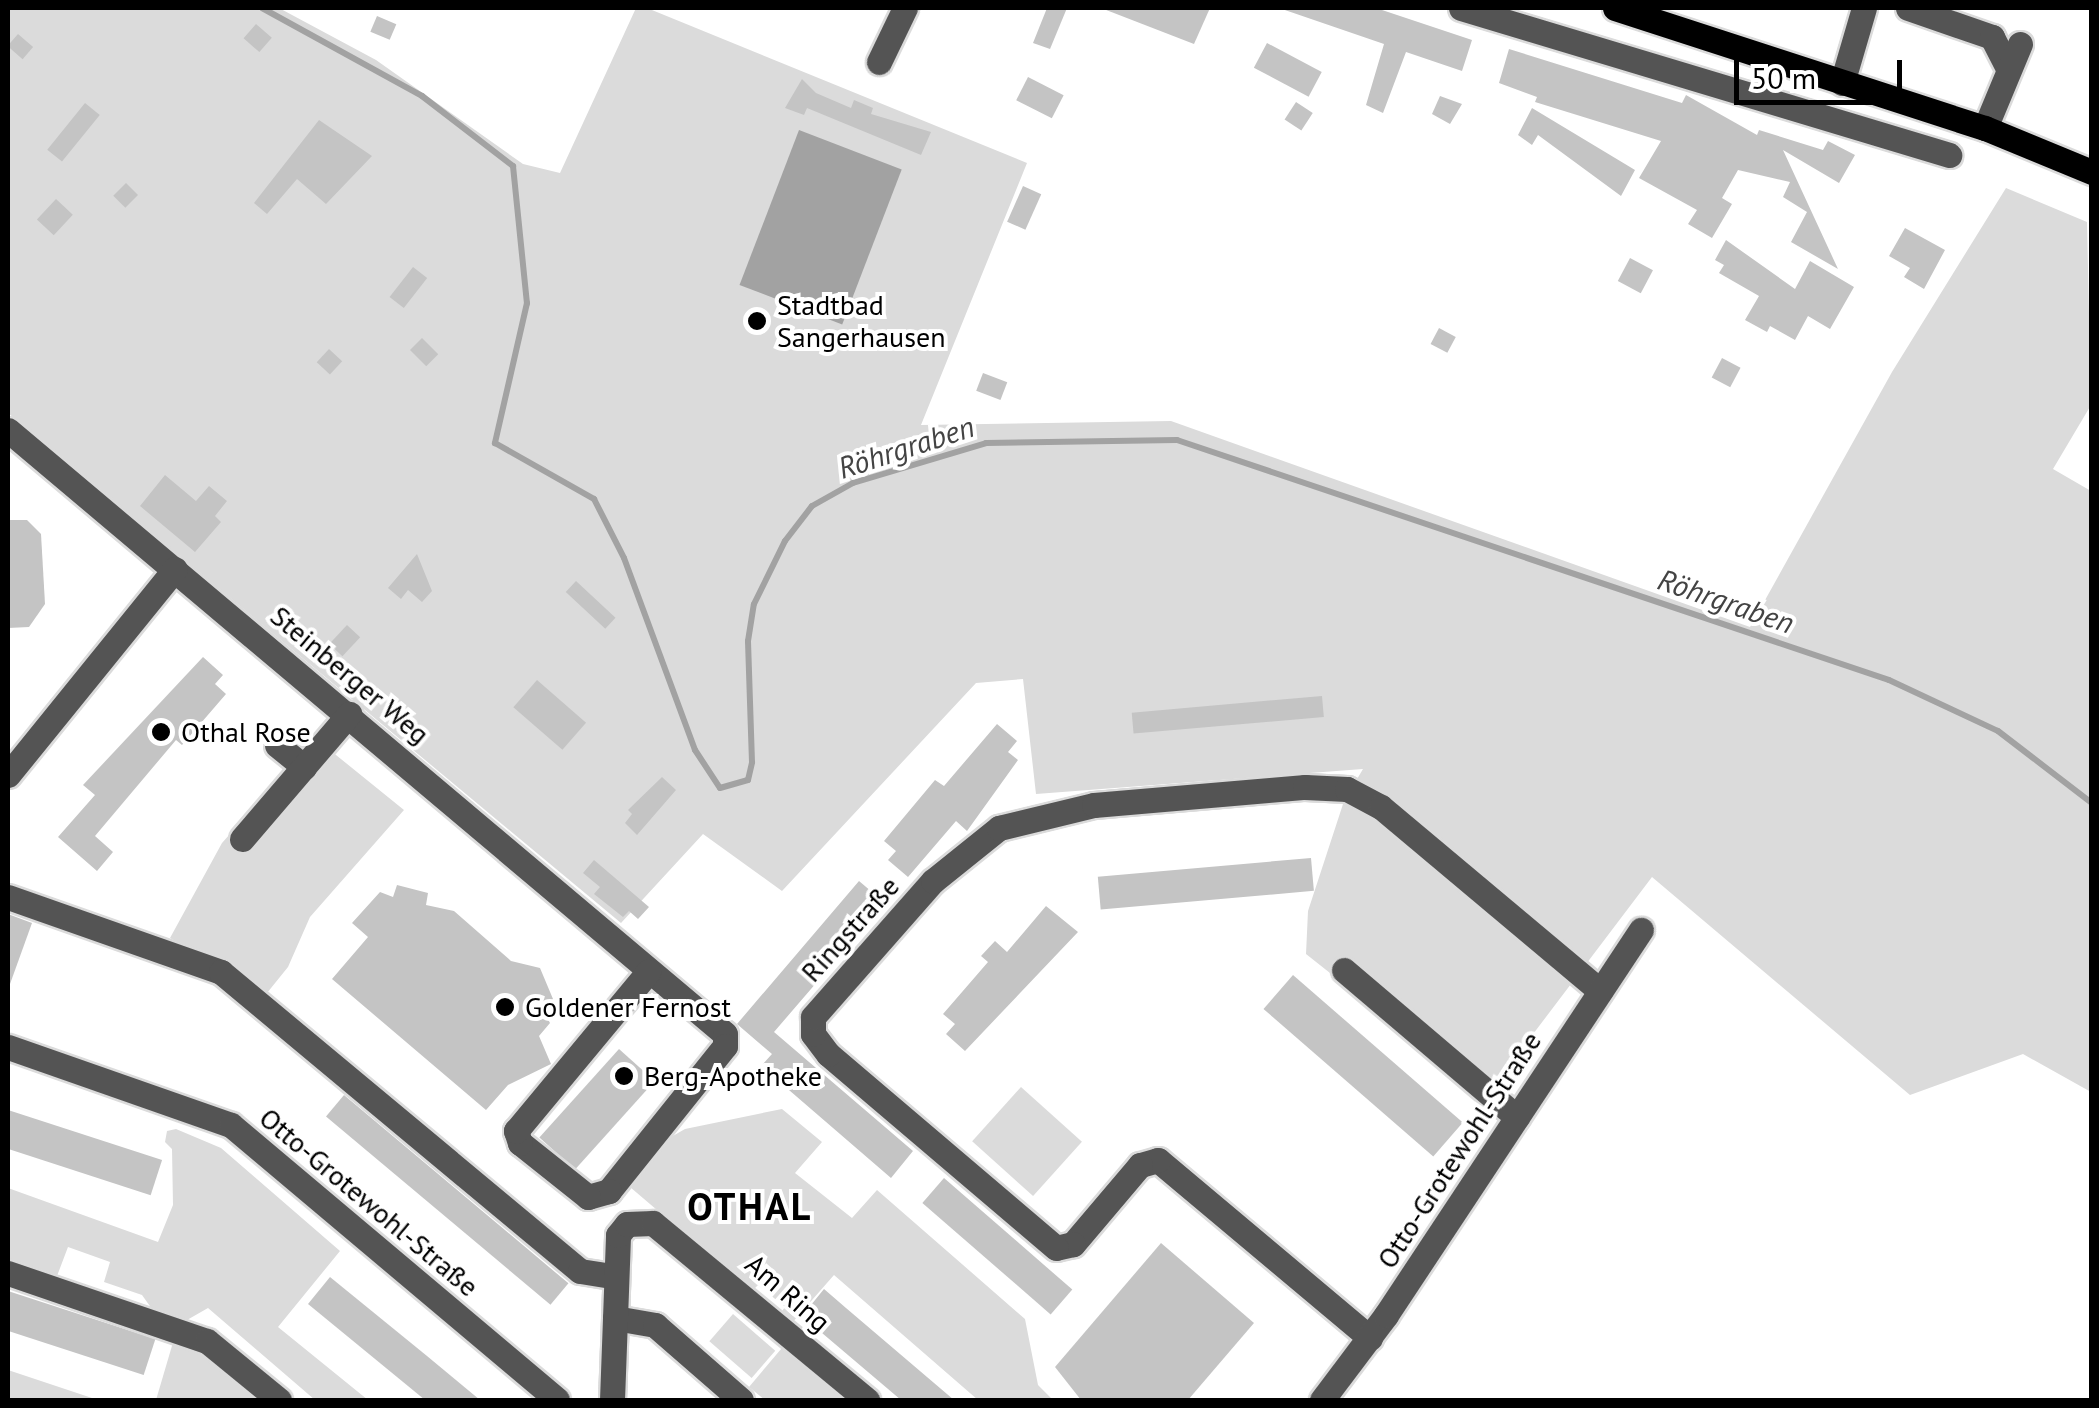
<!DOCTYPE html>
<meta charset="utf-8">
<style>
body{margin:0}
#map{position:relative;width:2099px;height:1408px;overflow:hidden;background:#fff;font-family:"PT Sans",sans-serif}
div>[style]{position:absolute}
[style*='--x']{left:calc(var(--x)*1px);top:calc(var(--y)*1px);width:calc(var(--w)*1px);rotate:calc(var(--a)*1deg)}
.green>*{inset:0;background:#dbdbdb;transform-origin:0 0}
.water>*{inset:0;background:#a2a2a2;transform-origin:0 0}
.stream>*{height:6px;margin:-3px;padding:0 3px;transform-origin:3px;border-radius:3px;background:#a2a2a2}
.building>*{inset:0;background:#c4c4c4;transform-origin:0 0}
.roads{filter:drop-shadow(2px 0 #dbdbdb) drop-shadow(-2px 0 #dbdbdb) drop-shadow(0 2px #dbdbdb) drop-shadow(0 -2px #dbdbdb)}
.minor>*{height:25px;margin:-12.5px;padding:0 12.5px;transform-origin:12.5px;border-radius:12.5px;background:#545454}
.major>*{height:25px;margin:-12.5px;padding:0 12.5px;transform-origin:12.5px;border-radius:12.5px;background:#000}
.dots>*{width:28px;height:28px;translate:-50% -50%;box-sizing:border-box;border:5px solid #fff;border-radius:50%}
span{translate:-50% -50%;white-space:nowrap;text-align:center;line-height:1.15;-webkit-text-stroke:8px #fff;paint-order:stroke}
.poi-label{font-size:28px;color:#000}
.left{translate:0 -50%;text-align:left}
.street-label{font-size:28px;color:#000}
.water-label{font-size:30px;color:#434343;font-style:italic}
.district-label{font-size:38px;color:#000;font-weight:700;letter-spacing:2.5px}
.frame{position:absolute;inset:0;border:10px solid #000;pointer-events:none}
.scale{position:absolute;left:1734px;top:60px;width:168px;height:45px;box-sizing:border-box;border:5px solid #000;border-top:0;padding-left:12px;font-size:30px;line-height:35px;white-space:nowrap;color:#000;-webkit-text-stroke:8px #fff;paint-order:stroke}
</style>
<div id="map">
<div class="green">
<i style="clip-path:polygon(8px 8px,279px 8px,376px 60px,523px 164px,560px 173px,636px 8px,647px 8px,1027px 163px,921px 425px,1171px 421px,1750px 627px,1892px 372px,2006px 188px,2087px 222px,2091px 405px,2053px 469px,2091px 491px,2091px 1092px,2023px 1054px,1910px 1095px,1652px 877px,1496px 1083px,1343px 956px,1330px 973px,1306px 954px,1308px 911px,1344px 801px,1363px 769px,1036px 794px,1023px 679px,976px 683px,782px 891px,703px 834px,621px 923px,8px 413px)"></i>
<i style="clip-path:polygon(315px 738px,404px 810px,310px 917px,288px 967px,267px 993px,170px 938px,222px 843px)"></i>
<i style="left:1021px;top:1087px;width:82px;height:73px;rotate:42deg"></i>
<i style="clip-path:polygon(782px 1109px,822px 1142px,795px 1173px,852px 1218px,877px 1190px,1025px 1319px,1038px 1385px,1052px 1399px,978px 1400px,834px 1275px,791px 1324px,780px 1314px,785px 1307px,758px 1285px,752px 1291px,630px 1187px,671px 1137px,685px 1129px)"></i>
<i style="clip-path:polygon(176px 1129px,221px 1148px,340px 1251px,278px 1327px,368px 1400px,315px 1400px,208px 1308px,180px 1324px,157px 1316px,142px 1295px,104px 1282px,110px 1262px,68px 1247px,57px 1276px,8px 1259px,8px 1188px,158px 1242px,173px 1205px,172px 1149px,165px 1142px,167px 1131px)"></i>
<i style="left:733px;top:1314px;width:56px;height:36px;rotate:41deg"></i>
<i style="clip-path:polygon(174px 1339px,202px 1348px,261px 1400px,156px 1400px)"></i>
<i style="clip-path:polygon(787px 1342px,853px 1400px,765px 1400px,749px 1387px)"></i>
<i style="clip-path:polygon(8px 1370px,98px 1400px,8px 1400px)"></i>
</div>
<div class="water">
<i style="left:799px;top:130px;width:110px;height:166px;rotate:21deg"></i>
</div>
<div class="stream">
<i style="--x:262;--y:8;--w:183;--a:28.8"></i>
<i style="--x:422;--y:96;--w:115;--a:37.6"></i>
<i style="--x:513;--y:166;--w:138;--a:84.2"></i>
<i style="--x:527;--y:303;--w:144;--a:102.9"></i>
<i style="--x:495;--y:443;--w:114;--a:29.5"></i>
<i style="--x:594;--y:499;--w:66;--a:63"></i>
<i style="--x:624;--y:558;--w:205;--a:69.7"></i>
<i style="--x:695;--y:750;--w:45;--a:56.7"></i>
<i style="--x:720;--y:788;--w:29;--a:-16"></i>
<i style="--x:748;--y:780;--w:18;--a:-77"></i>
<i style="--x:752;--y:762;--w:121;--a:-91.9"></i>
<i style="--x:748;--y:641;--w:37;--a:-81"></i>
<i style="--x:754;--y:604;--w:70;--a:-63.8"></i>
<i style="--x:785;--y:541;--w:44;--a:-52.4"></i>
<i style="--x:812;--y:506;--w:47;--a:-29.3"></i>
<i style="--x:853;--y:483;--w:139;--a:-16.7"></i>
<i style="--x:986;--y:443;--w:191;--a:-0.9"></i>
<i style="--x:1177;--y:440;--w:751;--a:18.63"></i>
<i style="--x:1889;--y:680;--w:120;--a:25.1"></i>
<i style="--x:1998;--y:731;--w:118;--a:37.5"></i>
</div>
<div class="building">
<i style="clip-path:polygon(1047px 8px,1067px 8px,1050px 49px,1033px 43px)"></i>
<i style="clip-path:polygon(1101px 8px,1210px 8px,1194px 44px)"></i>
<i style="clip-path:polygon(1279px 8px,1376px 8px,1472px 40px,1462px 71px,1406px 52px,1383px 113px,1366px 105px,1384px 44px)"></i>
<i style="left:377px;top:16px;width:21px;height:17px;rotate:23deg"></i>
<i style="left:256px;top:24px;width:21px;height:19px;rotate:41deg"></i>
<i style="left:18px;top:34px;width:20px;height:16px;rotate:41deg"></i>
<i style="left:1267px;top:43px;width:62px;height:28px;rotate:28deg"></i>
<i style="clip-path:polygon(1509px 49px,1682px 103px,1686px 95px,1757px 135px,1759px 130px,1823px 150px,1828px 141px,1855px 155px,1839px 183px,1783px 150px,1838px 269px,1791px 242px,1807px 212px,1783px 197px,1790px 182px,1738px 170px,1722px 198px,1732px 204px,1712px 238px,1688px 224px,1697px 210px,1639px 178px,1661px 141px,1535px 102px,1537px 97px,1499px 83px)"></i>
<i style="left:1028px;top:77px;width:40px;height:26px;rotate:27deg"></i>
<i style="clip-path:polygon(802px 79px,816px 93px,851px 108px,854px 100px,873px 108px,871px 114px,931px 132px,921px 155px,807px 108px,804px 115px,785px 108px)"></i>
<i style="clip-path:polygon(1440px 96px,1462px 104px,1450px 124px,1432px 114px)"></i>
<i style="left:1296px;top:102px;width:20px;height:21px;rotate:33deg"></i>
<i style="left:85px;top:103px;width:19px;height:60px;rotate:39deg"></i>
<i style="clip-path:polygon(1532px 108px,1635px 170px,1621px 196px,1538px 135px,1532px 145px,1518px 135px)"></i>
<i style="clip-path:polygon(319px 120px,372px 156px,326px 204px,297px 179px,267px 214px,254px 203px)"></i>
<i style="left:126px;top:183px;width:17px;height:18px;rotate:45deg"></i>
<i style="left:1023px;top:186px;width:20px;height:39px;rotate:24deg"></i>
<i style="left:56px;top:199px;width:23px;height:28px;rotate:43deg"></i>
<i style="clip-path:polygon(1905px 228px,1945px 250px,1924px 289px,1904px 277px,1910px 268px,1889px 256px)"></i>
<i style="clip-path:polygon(1726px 240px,1795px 289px,1810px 261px,1854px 287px,1830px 329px,1808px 316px,1795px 340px,1770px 326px,1767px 332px,1745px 320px,1759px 296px,1719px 273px,1724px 265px,1715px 260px)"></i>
<i style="left:1630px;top:258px;width:26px;height:26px;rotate:28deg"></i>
<i style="left:413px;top:267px;width:18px;height:38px;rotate:38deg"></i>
<i style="left:1439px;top:328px;width:19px;height:18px;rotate:28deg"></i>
<i style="left:422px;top:338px;width:23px;height:17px;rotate:45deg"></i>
<i style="left:329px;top:349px;width:18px;height:18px;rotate:43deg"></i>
<i style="left:1722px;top:358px;width:21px;height:22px;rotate:28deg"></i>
<i style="left:983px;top:373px;width:26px;height:19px;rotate:21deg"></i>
<i style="clip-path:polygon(165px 475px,196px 501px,209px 486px,227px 501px,215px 516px,221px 522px,195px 552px,140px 506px)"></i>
<i style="clip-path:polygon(8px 520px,27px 520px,41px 534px,45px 604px,29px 627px,8px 628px)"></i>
<i style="clip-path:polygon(417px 554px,432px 591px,422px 602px,408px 590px,401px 599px,388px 588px)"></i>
<i style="left:576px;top:581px;width:54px;height:15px;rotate:43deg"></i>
<i style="left:347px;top:625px;width:18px;height:26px;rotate:43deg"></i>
<i style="clip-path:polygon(203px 657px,223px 675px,215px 684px,226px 694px,182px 745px,176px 740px,95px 836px,113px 852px,97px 871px,58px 837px,95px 795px,83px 785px)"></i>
<i style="left:537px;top:680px;width:65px;height:36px;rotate:41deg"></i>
<i style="left:1322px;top:696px;width:21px;height:191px;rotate:85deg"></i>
<i style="clip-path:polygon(997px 724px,1017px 741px,1008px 752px,1018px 760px,967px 831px,956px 821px,908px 877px,888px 860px,896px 851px,884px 841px,935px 780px,944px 786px)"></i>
<i style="clip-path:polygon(662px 777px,676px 790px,637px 835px,625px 823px,632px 814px,628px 810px)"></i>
<i style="left:1311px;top:858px;width:33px;height:214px;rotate:85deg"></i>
<i style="clip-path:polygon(594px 860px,649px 907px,638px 919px,629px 911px,623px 917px,594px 894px,600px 887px,583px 873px)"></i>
<i style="clip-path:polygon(859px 881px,885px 903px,774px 1032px,913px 1151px,891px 1178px,761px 1066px,772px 1054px,737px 1024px)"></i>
<i style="clip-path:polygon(397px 885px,428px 893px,426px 905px,454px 911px,511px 961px,540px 968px,553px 999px,543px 1010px,550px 1023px,539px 1036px,551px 1064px,508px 1085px,486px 1110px,332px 979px,368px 937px,352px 923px,380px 892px,393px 897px)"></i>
<i style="clip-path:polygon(1046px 906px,1078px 932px,965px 1051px,946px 1034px,955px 1024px,943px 1014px,988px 962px,981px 956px,995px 941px,1007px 952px)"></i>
<i style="clip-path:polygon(8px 914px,32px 923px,10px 984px,8px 983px)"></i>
<i style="left:1293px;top:975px;width:225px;height:45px;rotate:41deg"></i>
<i style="left:619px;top:1049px;width:48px;height:119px;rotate:42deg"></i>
<i style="left:344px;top:1095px;width:293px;height:28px;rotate:40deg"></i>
<i style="left:8px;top:1110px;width:162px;height:37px;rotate:18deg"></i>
<i style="left:944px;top:1178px;width:170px;height:33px;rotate:41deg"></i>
<i style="clip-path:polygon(1161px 1243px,1254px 1323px,1188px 1400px,1081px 1400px,1055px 1367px)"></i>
<i style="clip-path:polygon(330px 1277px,427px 1356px,480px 1400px,425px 1400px,308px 1304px)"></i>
<i style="clip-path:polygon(824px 1289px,846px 1308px,954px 1400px,901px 1400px,802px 1316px)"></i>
<i style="left:8px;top:1291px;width:155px;height:38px;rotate:18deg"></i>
</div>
<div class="roads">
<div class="minor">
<i style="--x:1461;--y:8;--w:510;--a:16.76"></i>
<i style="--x:1908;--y:8;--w:89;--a:19"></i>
<i style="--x:1992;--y:37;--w:33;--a:63"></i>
<i style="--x:879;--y:62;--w:60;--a:-64.3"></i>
<i style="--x:1842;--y:83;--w:78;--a:-73.7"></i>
<i style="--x:1985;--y:128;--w:91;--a:-67.4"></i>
<i style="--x:8;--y:430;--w:937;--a:40.11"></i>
<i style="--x:725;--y:1034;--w:12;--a:90"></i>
<i style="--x:725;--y:1046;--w:186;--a:128.7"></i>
<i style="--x:609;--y:1191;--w:22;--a:164"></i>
<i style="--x:588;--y:1197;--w:87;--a:-141.5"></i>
<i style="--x:520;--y:1143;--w:13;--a:-108"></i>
<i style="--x:516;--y:1131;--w:207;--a:-50.3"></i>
<i style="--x:277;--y:745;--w:35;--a:39"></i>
<i style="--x:8;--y:775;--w:265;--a:-51"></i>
<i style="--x:242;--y:839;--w:165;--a:-49.4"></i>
<i style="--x:8;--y:897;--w:226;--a:19.4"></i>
<i style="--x:221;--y:972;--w:467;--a:39.8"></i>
<i style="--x:580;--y:1271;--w:36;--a:9"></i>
<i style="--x:1344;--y:970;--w:227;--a:40.4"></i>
<i style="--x:8;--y:1047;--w:236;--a:19.3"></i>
<i style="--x:231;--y:1125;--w:426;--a:40.1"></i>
<i style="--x:8;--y:1273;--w:210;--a:18.9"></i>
<i style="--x:207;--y:1341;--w:93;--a:39.3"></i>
<i style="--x:615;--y:1318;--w:41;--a:9.9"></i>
<i style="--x:655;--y:1325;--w:114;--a:41.1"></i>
<i style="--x:1370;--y:1338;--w:277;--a:-140"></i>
<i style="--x:1158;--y:1160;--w:19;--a:164"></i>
<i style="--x:1140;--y:1165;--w:104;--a:130.3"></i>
<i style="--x:1073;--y:1244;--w:17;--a:167"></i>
<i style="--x:1056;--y:1248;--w:299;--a:-139.6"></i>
<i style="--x:828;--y:1054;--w:25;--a:-127"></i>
<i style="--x:813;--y:1034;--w:17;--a:-90"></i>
<i style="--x:813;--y:1017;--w:181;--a:-48.6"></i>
<i style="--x:933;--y:881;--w:85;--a:-38.8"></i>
<i style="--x:999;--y:828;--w:98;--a:-13.6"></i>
<i style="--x:1094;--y:805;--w:212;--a:-4.9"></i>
<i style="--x:1305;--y:787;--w:42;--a:2.7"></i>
<i style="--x:1347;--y:789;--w:38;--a:28"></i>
<i style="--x:1381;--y:807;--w:286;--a:40"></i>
<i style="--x:612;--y:1400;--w:165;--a:-87.9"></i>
<i style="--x:618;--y:1235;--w:14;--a:-51"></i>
<i style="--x:627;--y:1224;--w:26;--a:-2"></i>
<i style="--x:653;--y:1223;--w:278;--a:39.6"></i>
<i style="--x:1322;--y:1400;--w:106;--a:-53"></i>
<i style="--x:1386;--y:1315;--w:462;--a:-56.5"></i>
</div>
<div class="major">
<i style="--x:1615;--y:8;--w:389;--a:18"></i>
<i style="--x:1985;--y:128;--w:116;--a:22.4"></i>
</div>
</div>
<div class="dots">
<i style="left:757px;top:321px;background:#000"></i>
<i style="left:161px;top:732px;background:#000"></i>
<i style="left:505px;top:1007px;background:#000"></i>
<i style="left:624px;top:1076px;background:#000"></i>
</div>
<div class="poi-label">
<span class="left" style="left:777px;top:321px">Stadtbad<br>Sangerhausen</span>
<span class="left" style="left:181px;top:732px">Othal Rose</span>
<span class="left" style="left:525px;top:1007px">Goldener Fernost</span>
<span class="left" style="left:644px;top:1076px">Berg-Apotheke</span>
</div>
<div class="street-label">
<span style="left:350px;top:675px;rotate:40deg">Steinberger Weg</span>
<span style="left:850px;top:929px;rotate:-48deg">Ringstraße</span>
<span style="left:1459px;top:1150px;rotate:-57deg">Otto-Grotewohl-Straße</span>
<span style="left:369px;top:1202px;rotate:40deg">Otto-Grotewohl-Straße</span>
<span style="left:788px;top:1293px;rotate:41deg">Am Ring</span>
</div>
<div class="water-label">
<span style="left:906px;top:447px;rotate:-18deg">Röhrgraben</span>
<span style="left:1726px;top:601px;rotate:19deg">Röhrgraben</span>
</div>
<div class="district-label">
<span style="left:750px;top:1206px">OTHAL</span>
</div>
<div class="frame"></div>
<div class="scale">50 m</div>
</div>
